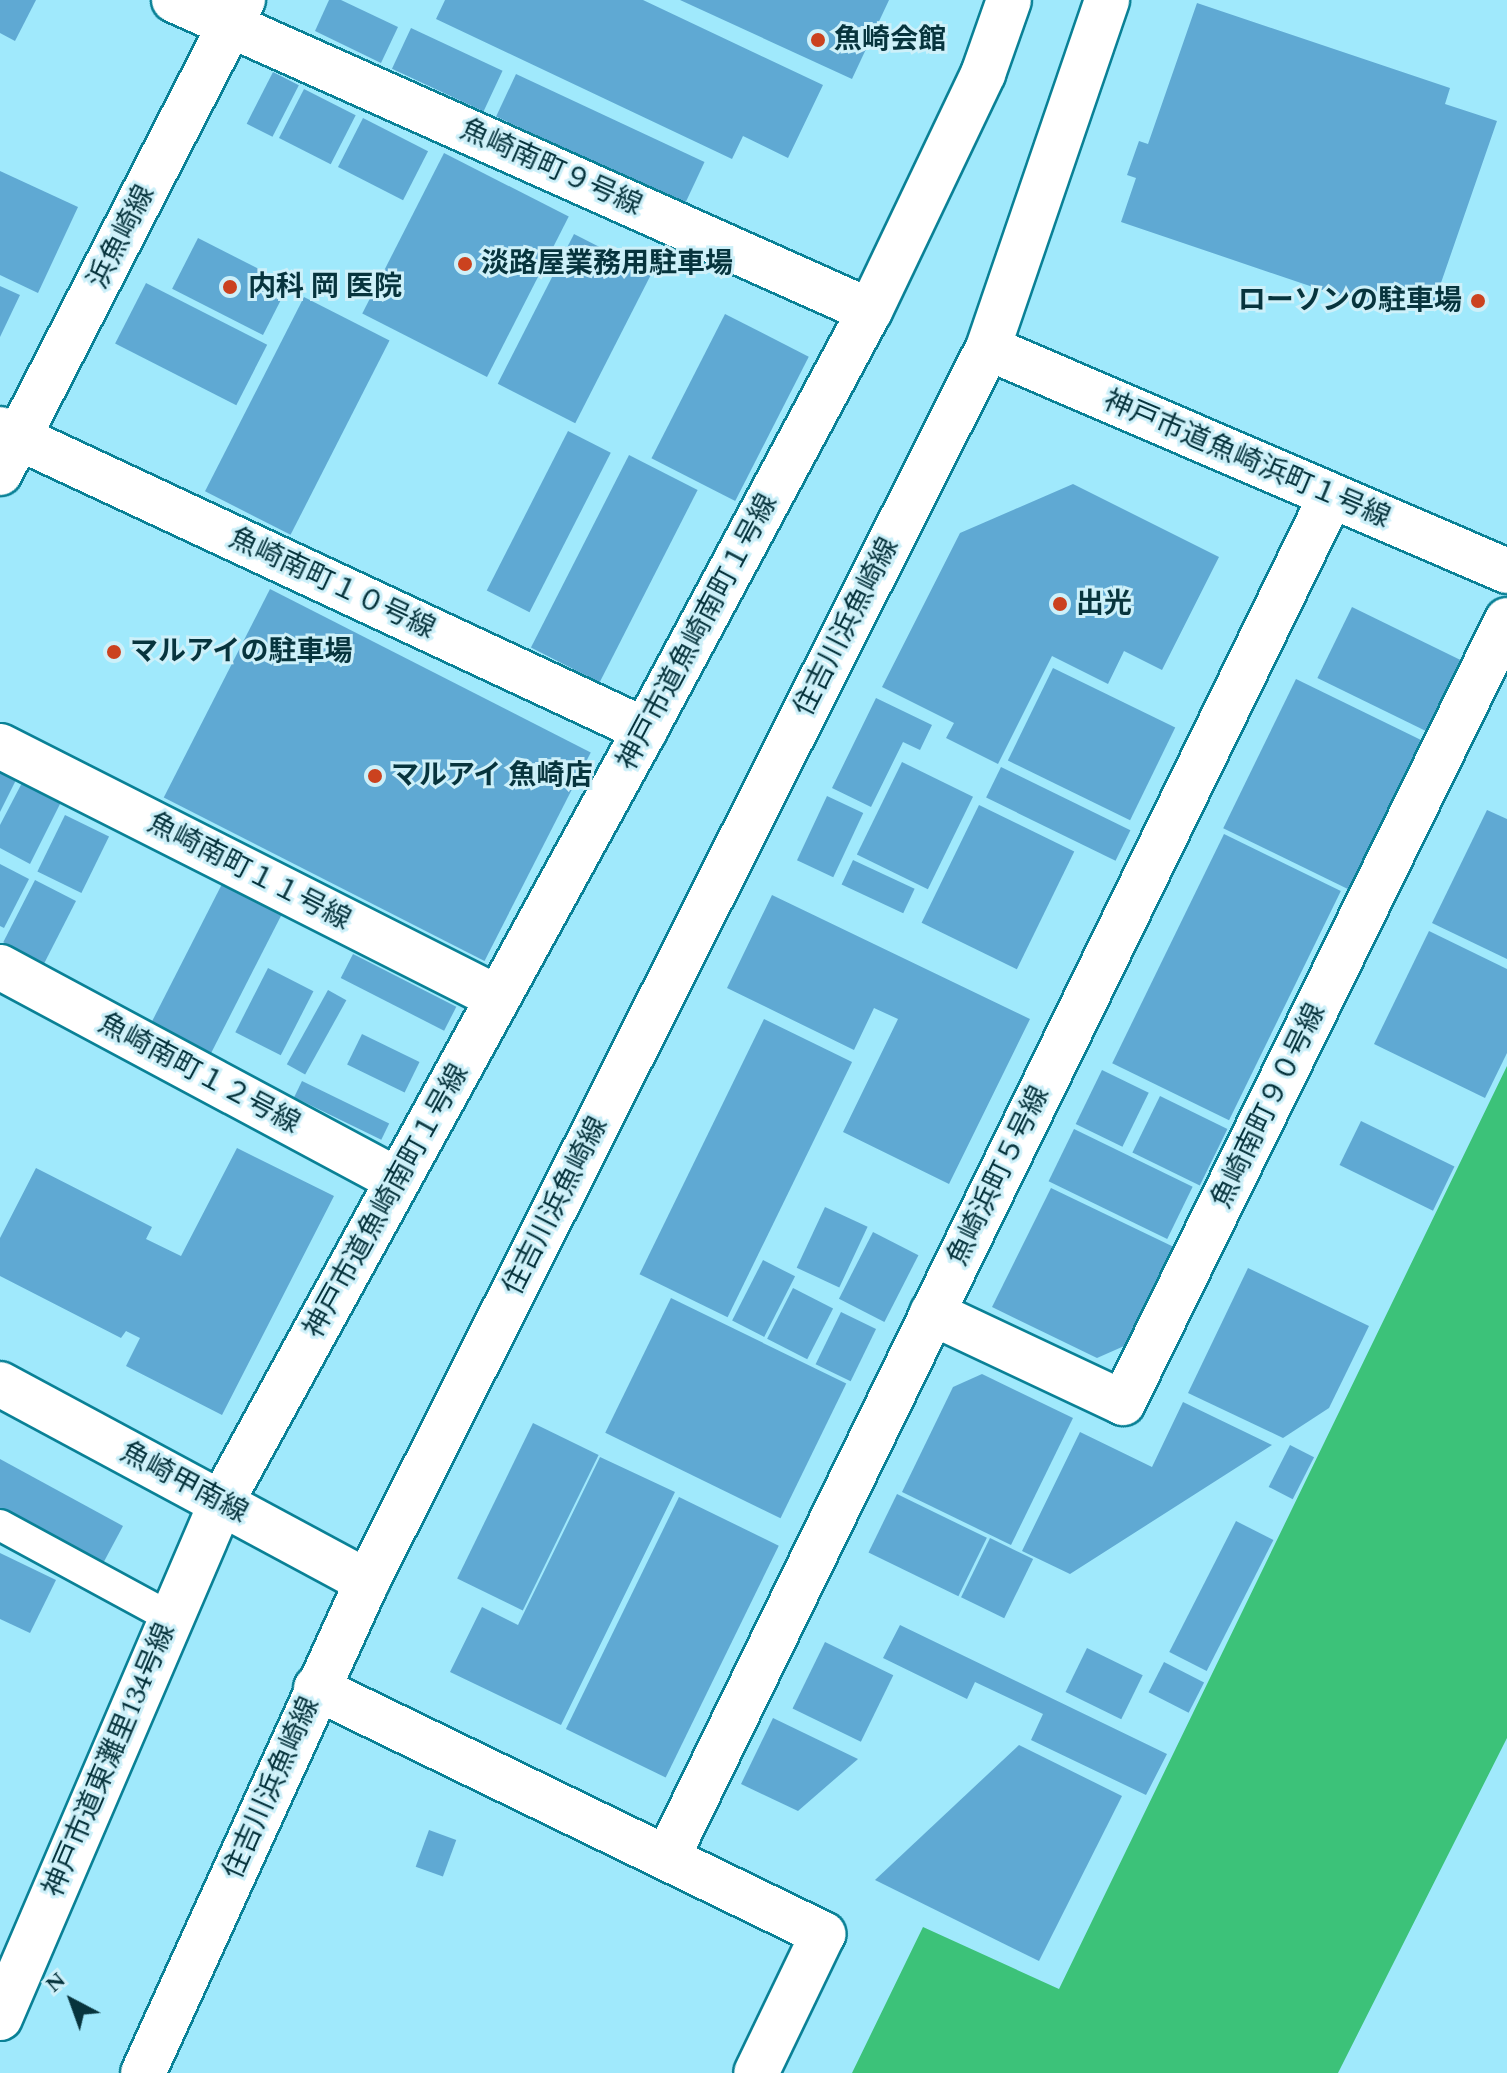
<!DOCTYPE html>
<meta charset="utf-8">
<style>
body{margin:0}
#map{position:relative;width:1507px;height:2073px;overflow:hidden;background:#a0e9fc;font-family:Spectral,"Noto Sans JP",serif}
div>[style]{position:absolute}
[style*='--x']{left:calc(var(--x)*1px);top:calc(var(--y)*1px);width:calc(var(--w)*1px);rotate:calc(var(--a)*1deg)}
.water>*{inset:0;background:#3cc279}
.building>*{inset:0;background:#5fa9d3;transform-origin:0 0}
.roads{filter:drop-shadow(2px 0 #0a8196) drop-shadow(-2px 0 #0a8196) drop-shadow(0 2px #0a8196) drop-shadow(0 -2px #0a8196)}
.service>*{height:30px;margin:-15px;padding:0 15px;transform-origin:15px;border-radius:15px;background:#fff}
.minor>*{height:44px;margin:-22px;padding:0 22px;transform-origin:22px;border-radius:22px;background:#fff}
.tertiary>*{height:44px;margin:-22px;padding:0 22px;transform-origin:22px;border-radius:22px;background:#fff}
.dots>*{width:22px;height:22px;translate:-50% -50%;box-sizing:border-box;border:4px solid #cdf0f9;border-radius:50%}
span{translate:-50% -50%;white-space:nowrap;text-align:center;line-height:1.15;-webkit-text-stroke:6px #cdf0f9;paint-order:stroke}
.poi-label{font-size:28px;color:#07343d;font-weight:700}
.left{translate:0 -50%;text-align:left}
.right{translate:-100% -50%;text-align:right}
.street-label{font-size:28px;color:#07343d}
.north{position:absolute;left:32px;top:1961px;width:80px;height:80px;-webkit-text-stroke:6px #cdf0f9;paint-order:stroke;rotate:319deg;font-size:22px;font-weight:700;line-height:32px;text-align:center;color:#07343d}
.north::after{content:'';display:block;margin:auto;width:28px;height:36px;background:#07343d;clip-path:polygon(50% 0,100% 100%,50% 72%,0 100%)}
</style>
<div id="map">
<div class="water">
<i style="clip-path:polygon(1507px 1066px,1507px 1738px,1338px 2073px,852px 2073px,923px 1927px,1059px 1989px)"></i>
</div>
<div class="building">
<i style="clip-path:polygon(0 0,36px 0,15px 41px,0 33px)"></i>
<i style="clip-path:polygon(329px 0,341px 0,398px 27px,381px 63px,315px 31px)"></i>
<i style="clip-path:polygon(445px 0,643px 0,823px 85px,788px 158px,743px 136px,732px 159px,436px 19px)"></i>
<i style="clip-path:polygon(680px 0,889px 0,852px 79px)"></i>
<i style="clip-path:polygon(1197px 3px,1450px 88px,1445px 104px,1497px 121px,1434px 303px,1382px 286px,1375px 308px,1121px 222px,1136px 178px,1127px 175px,1139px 141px,1148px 144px)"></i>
<i style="left:411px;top:28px;width:101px;height:45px;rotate:25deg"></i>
<i style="left:273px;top:72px;width:29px;height:58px;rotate:27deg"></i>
<i style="left:516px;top:74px;width:208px;height:47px;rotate:25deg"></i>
<i style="left:304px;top:89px;width:58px;height:55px;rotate:27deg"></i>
<i style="left:363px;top:118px;width:73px;height:55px;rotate:27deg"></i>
<i style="left:444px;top:153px;width:140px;height:180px;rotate:27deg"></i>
<i style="clip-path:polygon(0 171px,78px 207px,38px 293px,0 275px)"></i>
<i style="left:574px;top:234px;width:87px;height:168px;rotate:27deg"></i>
<i style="left:198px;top:238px;width:102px;height:57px;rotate:27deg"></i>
<i style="left:146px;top:283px;width:136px;height:68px;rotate:27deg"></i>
<i style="clip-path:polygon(0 286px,20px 295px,0 337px)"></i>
<i style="left:304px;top:297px;width:96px;height:218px;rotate:27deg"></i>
<i style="left:725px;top:314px;width:94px;height:162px;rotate:27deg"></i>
<i style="left:568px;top:431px;width:48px;height:179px;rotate:27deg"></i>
<i style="left:629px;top:455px;width:77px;height:216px;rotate:27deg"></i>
<i style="clip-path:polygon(1073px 484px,1219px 557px,1162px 670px,1124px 651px,1108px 684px,1052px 656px,998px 764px,946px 738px,954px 723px,882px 687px,960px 533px)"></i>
<i style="left:270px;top:589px;width:360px;height:234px;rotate:27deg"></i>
<i style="left:1352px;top:607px;width:123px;height:79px;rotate:26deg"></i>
<i style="left:1053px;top:668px;width:136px;height:103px;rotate:26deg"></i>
<i style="left:1296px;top:679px;width:146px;height:166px;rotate:26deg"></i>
<i style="clip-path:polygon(876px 698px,932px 725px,920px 750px,903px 742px,871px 807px,832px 788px)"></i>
<i style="left:902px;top:762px;width:79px;height:103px;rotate:26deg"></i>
<i style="clip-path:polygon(0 764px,19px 774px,0 812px)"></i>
<i style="left:1001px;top:767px;width:144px;height:34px;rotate:26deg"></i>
<i style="clip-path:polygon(24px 779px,63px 798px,30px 864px,0 848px,0 825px)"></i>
<i style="left:827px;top:796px;width:40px;height:71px;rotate:25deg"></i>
<i style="left:979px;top:805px;width:106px;height:131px;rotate:26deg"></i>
<i style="clip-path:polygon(1487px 810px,1507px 819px,1507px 959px,1432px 923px)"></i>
<i style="left:65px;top:815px;width:49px;height:63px;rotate:26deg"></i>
<i style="left:1224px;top:834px;width:130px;height:255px;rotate:26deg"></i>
<i style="left:853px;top:860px;width:68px;height:27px;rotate:25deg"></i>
<i style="clip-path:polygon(0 864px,29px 879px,4px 928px,0 926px)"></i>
<i style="left:35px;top:880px;width:46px;height:70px;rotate:27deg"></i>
<i style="left:222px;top:884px;width:67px;height:156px;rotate:27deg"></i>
<i style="clip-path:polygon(772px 895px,1030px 1019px,949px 1184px,843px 1132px,898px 1019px,874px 1008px,854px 1050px,727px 988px)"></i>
<i style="clip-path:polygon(1429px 931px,1507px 969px,1507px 1053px,1485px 1098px,1374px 1044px)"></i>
<i style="left:353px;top:954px;width:116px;height:27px;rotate:27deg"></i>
<i style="left:268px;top:968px;width:51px;height:72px;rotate:27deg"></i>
<i style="left:328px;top:990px;width:21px;height:85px;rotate:29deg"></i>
<i style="left:764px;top:1019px;width:98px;height:284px;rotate:26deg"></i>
<i style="left:362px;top:1034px;width:64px;height:34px;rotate:26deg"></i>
<i style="left:1102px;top:1070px;width:52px;height:60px;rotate:26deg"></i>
<i style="left:302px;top:1081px;width:97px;height:18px;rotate:26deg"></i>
<i style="left:1160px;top:1096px;width:75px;height:63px;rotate:26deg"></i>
<i style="left:1361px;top:1121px;width:104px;height:49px;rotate:26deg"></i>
<i style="left:1074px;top:1129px;width:132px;height:58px;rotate:26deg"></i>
<i style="clip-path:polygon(237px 1148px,334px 1196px,222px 1415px,126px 1366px,140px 1338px,126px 1331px,121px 1338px,0 1276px,0 1238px,36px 1168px,152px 1227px,146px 1239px,181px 1256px)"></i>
<i style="clip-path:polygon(1051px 1188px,1178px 1249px,1131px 1343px,1097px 1358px,992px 1307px)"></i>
<i style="left:825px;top:1207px;width:47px;height:67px;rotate:25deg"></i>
<i style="left:873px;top:1232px;width:51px;height:75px;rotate:27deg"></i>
<i style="left:763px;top:1260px;width:36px;height:68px;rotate:27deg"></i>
<i style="clip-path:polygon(1248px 1268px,1369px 1326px,1329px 1408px,1283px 1438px,1188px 1393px)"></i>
<i style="left:793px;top:1288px;width:45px;height:57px;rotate:27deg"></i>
<i style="left:671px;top:1298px;width:195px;height:150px;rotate:26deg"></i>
<i style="left:841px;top:1312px;width:39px;height:58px;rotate:26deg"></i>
<i style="clip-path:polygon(982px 1374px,1073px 1418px,1011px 1545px,902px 1492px,953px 1387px)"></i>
<i style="clip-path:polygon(1183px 1402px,1272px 1445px,1070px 1574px,1022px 1551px,1080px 1432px,1152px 1467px)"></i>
<i style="left:533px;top:1423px;width:73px;height:173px;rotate:26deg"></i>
<i style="left:1290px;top:1445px;width:27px;height:47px;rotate:27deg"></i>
<i style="clip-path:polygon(600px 1457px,675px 1492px,561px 1725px,450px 1672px,482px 1607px,518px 1625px)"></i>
<i style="clip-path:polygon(0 1459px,123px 1526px,100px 1569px,0 1515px)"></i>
<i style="left:897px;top:1494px;width:100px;height:65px;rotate:26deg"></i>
<i style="left:679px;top:1497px;width:111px;height:258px;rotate:26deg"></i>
<i style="left:1236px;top:1521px;width:42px;height:147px;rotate:27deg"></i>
<i style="left:990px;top:1538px;width:48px;height:66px;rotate:26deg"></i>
<i style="clip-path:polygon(0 1553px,56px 1580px,30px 1633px,0 1619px)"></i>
<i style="clip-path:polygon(900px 1625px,1167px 1754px,1146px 1795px,1031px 1740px,1043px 1714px,975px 1682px,967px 1699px,883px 1658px)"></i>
<i style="left:825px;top:1642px;width:76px;height:74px;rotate:26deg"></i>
<i style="left:1087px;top:1648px;width:62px;height:49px;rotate:26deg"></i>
<i style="left:1164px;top:1662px;width:45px;height:34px;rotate:27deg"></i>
<i style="clip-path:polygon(773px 1718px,858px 1759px,798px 1811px,741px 1784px)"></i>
<i style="clip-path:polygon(1019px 1745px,1122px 1796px,1039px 1961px,875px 1880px)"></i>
<i style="left:429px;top:1830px;width:29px;height:39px;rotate:20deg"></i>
</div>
<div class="roads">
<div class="service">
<i style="--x:0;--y:1525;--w:195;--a:28.5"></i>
</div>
<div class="minor">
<i style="--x:174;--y:0;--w:762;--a:24.08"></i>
<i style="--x:0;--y:429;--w:712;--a:25.02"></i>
<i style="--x:0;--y:746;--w:558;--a:26.84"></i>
<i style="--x:0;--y:967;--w:451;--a:28.2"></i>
<i style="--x:932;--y:1313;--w:211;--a:25.2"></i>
<i style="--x:1123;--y:1403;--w:872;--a:-63.88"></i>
<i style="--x:316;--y:1688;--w:564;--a:25.88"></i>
<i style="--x:823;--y:1934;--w:154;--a:115.7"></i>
<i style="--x:668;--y:1856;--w:1513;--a:-64.01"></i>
<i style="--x:0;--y:2018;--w:560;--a:-66.77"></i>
<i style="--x:221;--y:1503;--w:882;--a:-61.25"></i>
<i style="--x:645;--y:730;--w:476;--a:-61.8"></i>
<i style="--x:870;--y:311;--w:263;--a:-64.5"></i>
<i style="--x:983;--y:74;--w:78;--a:-70.6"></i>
</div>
<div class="tertiary">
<i style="--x:988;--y:348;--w:565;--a:23.25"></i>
<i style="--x:0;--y:473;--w:532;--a:-62.81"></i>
<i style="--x:0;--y:1384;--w:417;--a:28.3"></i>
<i style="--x:143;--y:2073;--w:540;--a:-65.48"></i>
<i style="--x:367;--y:1582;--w:1381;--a:-63.29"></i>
<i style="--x:988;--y:348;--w:368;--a:-71.1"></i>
</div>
</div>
<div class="dots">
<i style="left:818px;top:40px;background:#cb421f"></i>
<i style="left:465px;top:264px;background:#cb421f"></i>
<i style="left:230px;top:287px;background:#cb421f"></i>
<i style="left:1478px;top:301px;background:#cb421f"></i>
<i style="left:1060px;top:604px;background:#cb421f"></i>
<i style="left:114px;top:652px;background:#cb421f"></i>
<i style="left:375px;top:776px;background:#cb421f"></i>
</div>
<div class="poi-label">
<span class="left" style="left:834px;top:40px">魚崎会館</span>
<span class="left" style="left:481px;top:264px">淡路屋業務用駐車場</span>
<span class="left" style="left:248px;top:287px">内科 岡 医院</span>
<span class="right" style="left:1462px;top:301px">ローソンの駐車場</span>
<span class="left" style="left:1076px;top:604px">出光</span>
<span class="left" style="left:130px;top:652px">マルアイの駐車場</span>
<span class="left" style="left:391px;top:776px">マルアイ 魚崎店</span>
</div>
<div class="street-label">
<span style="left:551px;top:168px;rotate:24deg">魚崎南町９号線</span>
<span style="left:122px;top:237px;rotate:-63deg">浜魚崎線</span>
<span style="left:1247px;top:460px;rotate:23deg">神戸市道魚崎浜町１号線</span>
<span style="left:332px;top:584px;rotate:25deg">魚崎南町１０号線</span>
<span style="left:847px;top:627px;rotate:-63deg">住吉川浜魚崎線</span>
<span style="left:698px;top:632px;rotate:-62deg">神戸市道魚崎南町１号線</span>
<span style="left:249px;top:872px;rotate:27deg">魚崎南町１１号線</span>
<span style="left:199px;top:1074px;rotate:28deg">魚崎南町１２号線</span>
<span style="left:1269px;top:1106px;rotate:-64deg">魚崎南町９０号線</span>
<span style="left:999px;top:1176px;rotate:-64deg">魚崎浜町５号線</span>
<span style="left:387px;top:1201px;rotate:-61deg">神戸市道魚崎南町１号線</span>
<span style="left:556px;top:1206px;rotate:-63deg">住吉川浜魚崎線</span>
<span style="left:184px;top:1483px;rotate:28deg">魚崎甲南線</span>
<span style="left:110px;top:1760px;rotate:-67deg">神戸市道東灘里134号線</span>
<span style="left:272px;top:1788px;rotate:-66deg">住吉川浜魚崎線</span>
</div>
<div class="north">N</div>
</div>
